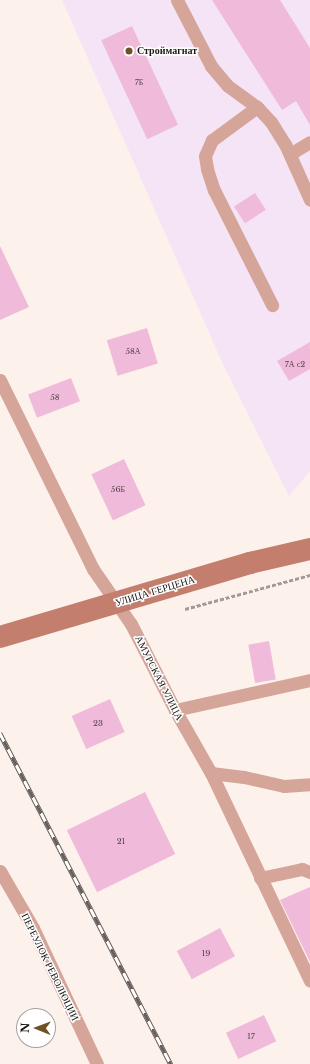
<!DOCTYPE html>
<meta charset="utf-8">
<style>
body{margin:0}
#map{position:relative;width:310px;height:1064px;overflow:hidden;background:#fdf1ec;font-family:"Libre Baskerville",serif}
div>[style]{position:absolute}
[style*='--x']{left:calc(var(--x)*1px);top:calc(var(--y)*1px);width:calc(var(--w)*1px);rotate:calc(var(--a)*1deg)}
.industrial>*{inset:0;background:#f4e4f6}
.building>*{inset:0;background:#f0bbda;transform-origin:0 0}
.path>*{height:2.5px;margin-top:-1.25px;transform-origin:0;background:repeating-linear-gradient(90deg,#a39a96 0 4px,transparent 0 6px)}
.lane>*{height:13px;margin:-6.5px;padding:0 6.5px;transform-origin:6.5px;border-radius:6.5px;background:#d5a599}
.secondary>*{height:22px;margin:-11px;padding:0 11px;transform-origin:11px;border-radius:11px;background:#c37e6d}
.rail>*{height:4.5px;margin-top:-2.25px;transform-origin:0;background:repeating-linear-gradient(90deg,#fff 0 9px,#675f5c 0 18px);box-sizing:border-box;border-block:1px solid #675f5c}
.dots>*{width:11px;height:11px;translate:-50% -50%;box-sizing:border-box;border:2px solid #fff;border-radius:50%}
span{translate:-50% -50%;white-space:nowrap;text-align:center;line-height:1.15;-webkit-text-stroke:3px #fff;paint-order:stroke}
.number-label{font-size:8px;color:#503f45}
.number-label span{-webkit-text-stroke-width:0}
.poi-label{font-size:10px;color:#1b1613;font-weight:700}
.left{translate:0 -50%;text-align:left}
.street-label{font-size:10px;color:#1b1613}
.north{position:absolute;left:16px;top:1008px;width:40px;height:40px;box-sizing:border-box;background:#fff;border:1px solid #a4a2a1;border-radius:50%;rotate:271deg;font-size:11px;font-weight:700;line-height:16px;text-align:center;color:#1b1613}
.north::after{content:'';display:block;margin:auto;width:14px;height:18px;background:#6e5125;clip-path:polygon(50% 0,100% 100%,50% 72%,0 100%)}
</style>
<div id="map">
<div class="industrial">
<i style="clip-path:polygon(62px 0,310px 0,310px 471px,289px 496px,222px 362px)"></i>
</div>
<div class="building">
<i style="clip-path:polygon(212px 0,280px 0,310px 48px,310px 125px,296px 101px,282px 110px)"></i>
<i style="left:132px;top:26px;width:109px;height:34px;rotate:65deg"></i>
<i style="left:255px;top:193px;width:20px;height:25px;rotate:57deg"></i>
<i style="clip-path:polygon(0 246px,29px 307px,0 320px)"></i>
<i style="left:147px;top:328px;width:37px;height:42px;rotate:73deg"></i>
<i style="clip-path:polygon(310px 342px,310px 369px,289px 381px,277px 361px)"></i>
<i style="left:71px;top:378px;width:25px;height:46px;rotate:69deg"></i>
<i style="left:124px;top:459px;width:51px;height:36px;rotate:65deg"></i>
<i style="left:269px;top:641px;width:39px;height:21px;rotate:80deg"></i>
<i style="left:110px;top:699px;width:36px;height:42px;rotate:66deg"></i>
<i style="left:145px;top:792px;width:69px;height:87px;rotate:64deg"></i>
<i style="clip-path:polygon(310px 887px,310px 962px,280px 900px)"></i>
<i style="left:220px;top:928px;width:32px;height:49px;rotate:62deg"></i>
<i style="left:264px;top:1015px;width:29px;height:42px;rotate:65deg"></i>
</div>
<div class="path">
<i style="--x:185;--y:609;--w:130;--a:-15.2"></i>
</div>
<div class="lane">
<i style="--x:177;--y:0;--w:74;--a:62.7"></i>
<i style="--x:211;--y:66;--w:26;--a:50"></i>
<i style="--x:228;--y:86;--w:36;--a:36"></i>
<i style="--x:257;--y:107;--w:21;--a:47"></i>
<i style="--x:271;--y:122;--w:26;--a:58"></i>
<i style="--x:285;--y:144;--w:61;--a:65.9"></i>
<i style="--x:257;--y:107;--w:56;--a:143.7"></i>
<i style="--x:212;--y:140;--w:17;--a:114"></i>
<i style="--x:205;--y:156;--w:13;--a:81"></i>
<i style="--x:207;--y:169;--w:22;--a:72"></i>
<i style="--x:214;--y:190;--w:129;--a:63.2"></i>
<i style="--x:290;--y:154;--w:23;--a:-31"></i>
<i style="--x:0;--y:380;--w:211;--a:63.8"></i>
<i style="--x:93;--y:569;--w:67;--a:55.4"></i>
<i style="--x:131;--y:624;--w:97;--a:62.9"></i>
<i style="--x:175;--y:710;--w:73;--a:60.3"></i>
<i style="--x:211;--y:773;--w:230;--a:64.5"></i>
<i style="--x:175;--y:710;--w:138;--a:-12.5"></i>
<i style="--x:211;--y:773;--w:33;--a:7"></i>
<i style="--x:244;--y:777;--w:41;--a:12.7"></i>
<i style="--x:284;--y:786;--w:26;--a:-4"></i>
<i style="--x:0;--y:871;--w:66;--a:59.9"></i>
<i style="--x:33;--y:928;--w:150;--a:64.8"></i>
<i style="--x:260;--y:878;--w:43;--a:-12.1"></i>
<i style="--x:302;--y:869;--w:9;--a:21"></i>
</div>
<div class="secondary">
<i style="--x:0;--y:637;--w:261;--a:-16.5"></i>
<i style="--x:250;--y:563;--w:62;--a:-13.1"></i>
</div>
<div class="rail">
<i style="--x:0;--y:733;--w:373;--a:62.7"></i>
</div>
<div class="dots">
<i style="left:129px;top:51px;background:#6e5125"></i>
</div>
<div class="number-label">
<span style="left:139px;top:83px">7Б</span>
<span style="left:133px;top:352px">58А</span>
<span style="left:295px;top:365px">7А с2</span>
<span style="left:55px;top:398px">58</span>
<span style="left:118px;top:490px">56Б</span>
<span style="left:98px;top:724px">23</span>
<span style="left:121px;top:842px">21</span>
<span style="left:206px;top:954px">19</span>
<span style="left:251px;top:1037px">17</span>
</div>
<div class="poi-label">
<span class="left" style="left:137px;top:51px">Строймагнат</span>
</div>
<div class="street-label">
<span style="left:155px;top:591px;rotate:-17deg">УЛИЦА ГЕРЦЕНА</span>
<span style="left:159px;top:678px;rotate:63deg">АМУРСКАЯ УЛИЦА</span>
<span style="left:50px;top:967px;rotate:64deg">ПЕРЕУЛОК РЕВОЛЮЦИИ</span>
</div>
<div class="north">N</div>
</div>
